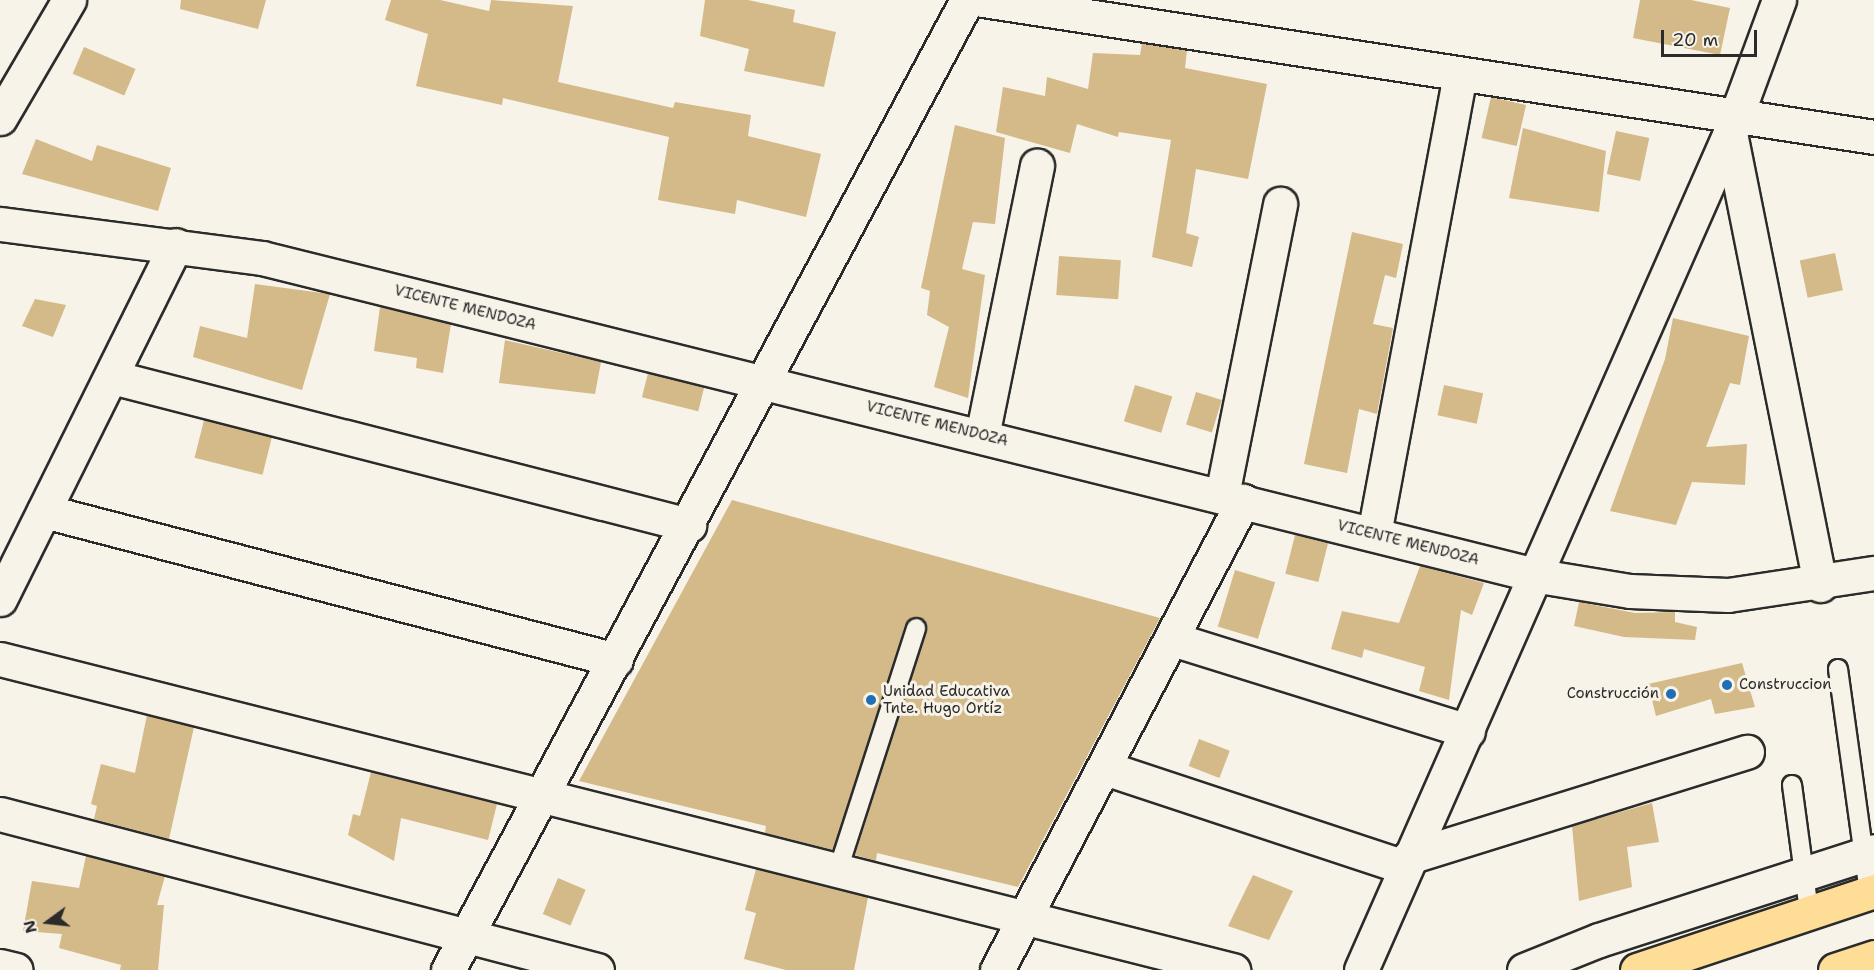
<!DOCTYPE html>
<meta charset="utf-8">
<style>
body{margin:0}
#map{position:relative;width:1874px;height:970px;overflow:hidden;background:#f7f3e8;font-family:"Shantell Sans",sans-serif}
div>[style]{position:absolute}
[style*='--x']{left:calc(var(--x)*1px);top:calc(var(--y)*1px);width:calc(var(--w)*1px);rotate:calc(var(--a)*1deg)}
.building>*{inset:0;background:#d4b989;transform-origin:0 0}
.roads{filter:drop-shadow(2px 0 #2b2b2b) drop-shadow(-2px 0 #2b2b2b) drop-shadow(0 2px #2b2b2b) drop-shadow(0 -2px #2b2b2b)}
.service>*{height:18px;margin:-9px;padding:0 9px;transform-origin:9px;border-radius:9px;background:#f7f3e8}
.minor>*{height:33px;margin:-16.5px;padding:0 16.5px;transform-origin:16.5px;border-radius:16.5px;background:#f7f3e8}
.primary>*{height:33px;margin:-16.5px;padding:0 16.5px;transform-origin:16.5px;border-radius:16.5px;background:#fedd96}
.dots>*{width:16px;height:16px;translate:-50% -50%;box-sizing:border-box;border:3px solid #f7f3e8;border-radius:50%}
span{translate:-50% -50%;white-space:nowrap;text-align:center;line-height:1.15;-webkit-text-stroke:6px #f7f3e8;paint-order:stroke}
.street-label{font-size:15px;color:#2b2b2b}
.poi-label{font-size:15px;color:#2b2b2b}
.left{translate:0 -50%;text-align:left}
.right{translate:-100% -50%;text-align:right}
.north{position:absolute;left:18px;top:892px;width:60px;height:60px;-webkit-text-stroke:4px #f7f3e8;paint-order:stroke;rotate:255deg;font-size:16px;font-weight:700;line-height:24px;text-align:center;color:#2b2b2b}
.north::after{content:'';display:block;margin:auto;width:21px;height:27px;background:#2b2b2b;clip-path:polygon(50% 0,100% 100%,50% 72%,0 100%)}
.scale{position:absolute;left:1661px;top:30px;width:96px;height:27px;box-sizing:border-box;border:3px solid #2b2b2b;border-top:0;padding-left:8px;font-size:18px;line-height:21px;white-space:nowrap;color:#2b2b2b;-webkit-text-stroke:4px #f7f3e8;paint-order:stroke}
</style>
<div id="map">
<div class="building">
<i style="clip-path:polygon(181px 0,266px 0,258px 29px,180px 9px)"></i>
<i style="clip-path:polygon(391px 0,440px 0,489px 11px,491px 0,573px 6px,558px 82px,673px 108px,675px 102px,751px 115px,748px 136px,821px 154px,806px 217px,737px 200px,735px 214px,658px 200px,669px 137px,503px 98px,502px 105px,416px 86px,428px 34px,385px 20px)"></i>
<i style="clip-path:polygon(705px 0,748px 0,795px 10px,793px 22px,836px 32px,824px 87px,744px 71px,749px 49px,700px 36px)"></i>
<i style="clip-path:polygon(1640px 0,1691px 0,1730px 8px,1720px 55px,1633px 38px)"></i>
<i style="clip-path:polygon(1142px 43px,1187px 50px,1185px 68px,1267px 84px,1248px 179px,1196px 169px,1186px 233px,1199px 237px,1192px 267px,1152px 257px,1171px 140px,1119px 132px,1118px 137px,1077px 124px,1070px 153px,996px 132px,1003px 87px,1045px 96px,1047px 77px,1088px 89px,1093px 53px,1140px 55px)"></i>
<i style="left:84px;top:47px;width:56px;height:29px;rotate:23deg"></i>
<i style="left:1491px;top:97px;width:36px;height:42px;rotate:13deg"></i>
<i style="clip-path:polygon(955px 125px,1005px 138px,995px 224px,973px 222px,962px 269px,985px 275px,968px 398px,934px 387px,949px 327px,927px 315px,930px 291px,921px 288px)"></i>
<i style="clip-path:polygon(1523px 128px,1606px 151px,1599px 212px,1509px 198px)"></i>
<i style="left:1616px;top:131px;width:34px;height:44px;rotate:12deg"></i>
<i style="clip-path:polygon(36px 139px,92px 161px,97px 145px,171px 168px,158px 211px,22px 174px)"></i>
<i style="clip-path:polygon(1352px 232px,1403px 244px,1396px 278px,1385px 275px,1373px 324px,1393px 328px,1377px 414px,1359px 409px,1347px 473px,1304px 464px)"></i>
<i style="left:1835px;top:253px;width:38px;height:36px;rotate:78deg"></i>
<i style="left:1059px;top:256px;width:62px;height:39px;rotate:4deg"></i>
<i style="clip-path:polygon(255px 284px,330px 294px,302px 390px,193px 357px,200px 326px,247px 338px)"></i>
<i style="clip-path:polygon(35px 299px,66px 305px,53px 337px,22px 326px)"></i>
<i style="clip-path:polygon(380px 307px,451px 324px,443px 373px,416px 368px,417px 358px,374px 351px)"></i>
<i style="clip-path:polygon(1673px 318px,1749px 336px,1740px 385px,1730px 383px,1706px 447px,1747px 444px,1745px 485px,1692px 482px,1676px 525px,1610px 511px,1665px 359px)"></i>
<i style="clip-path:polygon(505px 340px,601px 362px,595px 394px,499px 383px)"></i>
<i style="left:648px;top:373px;width:58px;height:25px;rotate:14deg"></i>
<i style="left:1135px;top:385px;width:39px;height:38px;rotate:17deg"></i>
<i style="left:1444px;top:385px;width:40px;height:31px;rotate:12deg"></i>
<i style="left:1196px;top:392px;width:27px;height:34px;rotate:17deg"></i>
<i style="left:204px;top:420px;width:70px;height:39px;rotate:14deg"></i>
<i style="clip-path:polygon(732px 500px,1160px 618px,1018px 887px,877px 853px,876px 861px,855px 855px,927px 631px,919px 617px,905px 625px,833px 850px,765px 833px,766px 826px,579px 781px)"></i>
<i style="left:1295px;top:535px;width:34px;height:40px;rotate:14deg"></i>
<i style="clip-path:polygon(1420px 566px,1484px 583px,1472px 615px,1461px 610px,1449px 700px,1419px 691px,1425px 667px,1364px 649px,1362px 658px,1331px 649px,1342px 611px,1399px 623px)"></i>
<i style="left:1235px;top:570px;width:42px;height:59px;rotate:17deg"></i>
<i style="clip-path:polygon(1579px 602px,1635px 613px,1675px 612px,1675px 622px,1697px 627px,1695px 640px,1624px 637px,1574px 626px)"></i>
<i style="clip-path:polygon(1742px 663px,1755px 707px,1715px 714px,1711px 699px,1656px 716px,1648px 684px)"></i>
<i style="clip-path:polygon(147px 715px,194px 727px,169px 839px,94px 819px,97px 806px,91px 804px,101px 764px,135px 773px)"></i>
<i style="left:1199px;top:739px;width:33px;height:29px;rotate:21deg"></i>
<i style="clip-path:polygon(371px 772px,497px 804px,488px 840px,401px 818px,394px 861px,348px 835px,353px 814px,360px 816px)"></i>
<i style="clip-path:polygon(1652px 803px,1659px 842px,1627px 847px,1632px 887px,1579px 901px,1572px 826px)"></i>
<i style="clip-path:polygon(86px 856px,165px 876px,157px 905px,164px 905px,158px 970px,120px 970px,121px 965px,59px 948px,62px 934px,23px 931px,32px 881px,79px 888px)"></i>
<i style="clip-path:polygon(756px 869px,868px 897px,854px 970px,786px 970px,744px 959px,756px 913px,745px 910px)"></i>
<i style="clip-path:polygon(1253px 875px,1293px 891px,1269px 940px,1228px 926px)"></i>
<i style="left:558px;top:878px;width:30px;height:39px;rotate:23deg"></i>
</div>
<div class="roads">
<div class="service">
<i style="--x:1838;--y:669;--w:225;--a:82.1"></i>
<i style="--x:1792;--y:785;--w:126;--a:82.3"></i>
<i style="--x:839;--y:867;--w:251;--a:-72.1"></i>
</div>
<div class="minor">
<i style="--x:983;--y:0;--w:901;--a:8.74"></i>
<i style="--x:0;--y:118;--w:137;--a:-59.7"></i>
<i style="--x:1730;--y:133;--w:461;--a:78.7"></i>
<i style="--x:0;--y:224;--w:264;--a:7.4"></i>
<i style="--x:262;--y:258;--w:1316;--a:13.98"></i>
<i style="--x:1539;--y:576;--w:92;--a:9.4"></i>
<i style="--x:1630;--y:591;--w:98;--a:2.3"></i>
<i style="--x:1728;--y:595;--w:148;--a:-8.6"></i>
<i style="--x:112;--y:377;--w:596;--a:14.39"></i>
<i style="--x:982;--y:436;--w:276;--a:-78.5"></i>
<i style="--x:1222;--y:495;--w:297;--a:-78.7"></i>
<i style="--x:44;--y:511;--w:591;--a:14.6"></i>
<i style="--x:1374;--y:534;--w:468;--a:-79.4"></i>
<i style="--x:0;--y:599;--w:395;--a:-63.6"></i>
<i style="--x:1172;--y:639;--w:310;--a:17.3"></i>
<i style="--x:0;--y:659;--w:1272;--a:14.16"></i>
<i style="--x:1105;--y:768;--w:316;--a:18.3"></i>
<i style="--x:0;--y:814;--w:617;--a:14.64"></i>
<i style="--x:1409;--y:857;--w:354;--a:-17.3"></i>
<i style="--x:0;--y:966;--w:16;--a:14"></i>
<i style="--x:448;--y:970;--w:1100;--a:-61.85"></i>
<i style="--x:997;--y:970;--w:530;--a:-62.32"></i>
<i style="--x:1361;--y:970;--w:915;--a:-66.21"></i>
<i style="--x:1730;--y:133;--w:142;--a:-69.8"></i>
<i style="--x:1524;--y:970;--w:81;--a:-21.8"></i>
<i style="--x:1599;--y:940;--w:289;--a:-17.9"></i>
</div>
<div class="primary">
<i style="--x:1637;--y:970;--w:250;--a:-18.4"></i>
<i style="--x:1835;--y:970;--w:41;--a:-18.4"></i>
</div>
</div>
<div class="dots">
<i style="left:1727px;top:685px;background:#1f6fb2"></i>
<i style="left:1671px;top:694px;background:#1f6fb2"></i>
<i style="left:871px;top:700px;background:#1f6fb2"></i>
</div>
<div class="street-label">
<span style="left:465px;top:308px;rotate:14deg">VICENTE MENDOZA</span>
<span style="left:937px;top:424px;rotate:14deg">VICENTE MENDOZA</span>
<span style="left:1408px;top:543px;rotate:14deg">VICENTE MENDOZA</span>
</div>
<div class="poi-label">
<span class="left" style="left:1739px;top:685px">Construccion</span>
<span class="left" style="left:883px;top:700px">Unidad Educativa<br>Tnte. Hugo Ortíz</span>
<span class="right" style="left:1659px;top:694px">Construcción</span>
</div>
<div class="north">N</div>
<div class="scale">20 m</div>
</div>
